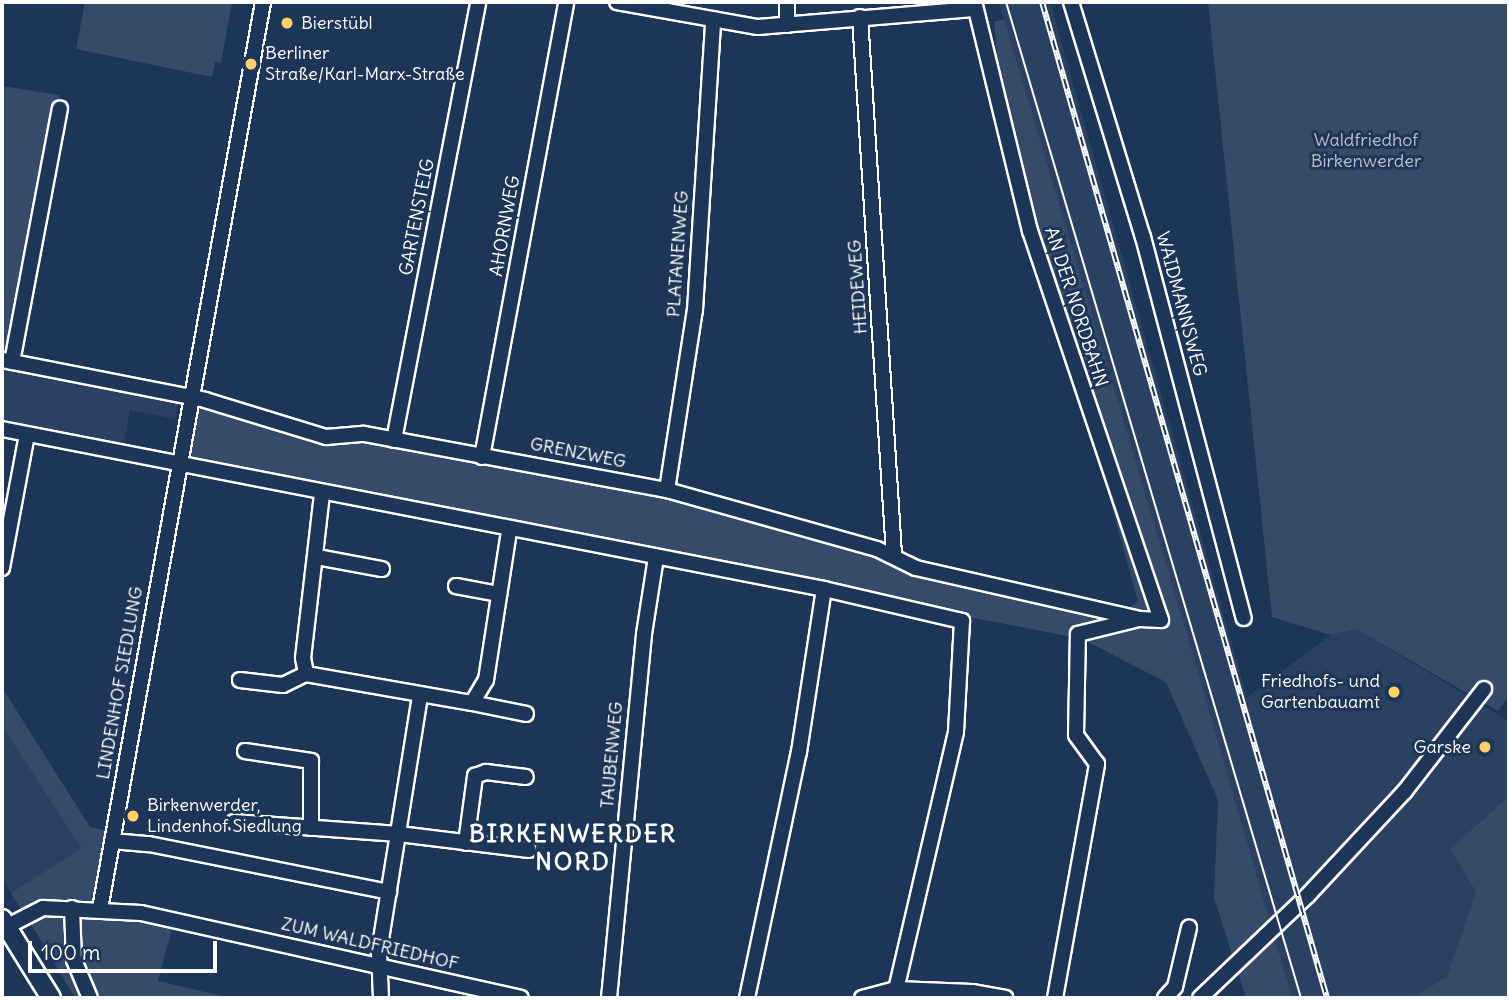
<!DOCTYPE html>
<meta charset="utf-8">
<style>
body{margin:0}
#map{position:relative;width:1511px;height:1000px;overflow:hidden;background:#1d3557;font-family:Delius,sans-serif}
div>[style]{position:absolute}
[style*='--x']{left:calc(var(--x)*1px);top:calc(var(--y)*1px);width:calc(var(--w)*1px);rotate:calc(var(--a)*1deg)}
.built>*{inset:0;background:#2a4161}
.green>*{inset:0;background:#364b69}
.roads{filter:drop-shadow(2px 0 #fff) drop-shadow(-2px 0 #fff) drop-shadow(0 2px #fff) drop-shadow(0 -2px #fff)}
.minor>*{height:14px;margin:-7px;padding:0 7px;transform-origin:7px;border-radius:7px;background:#1d3557}
.major>*{height:18px;margin:-9px;padding:0 9px;transform-origin:9px;border-radius:9px;background:#1d3557}
.tram>*{height:2px;margin:-1px;padding:0 1px;transform-origin:1px;border-radius:1px;background:#fff}
.rail>*{height:6px;margin-top:-3px;transform-origin:0;background:repeating-linear-gradient(90deg,#1d3557 0 10px,#fff 0 20px);box-sizing:border-box;border-block:2px solid #fff}
.dots>*{width:19px;height:19px;translate:-50% -50%;box-sizing:border-box;border:4px solid #1d3557;border-radius:50%}
span{translate:-50% -50%;white-space:nowrap;text-align:center;line-height:1.15;-webkit-text-stroke:6px #1d3557;paint-order:stroke}
.poi-label{font-size:18px;color:#fff}
.left{translate:0 -50%;text-align:left}
.right{translate:-100% -50%;text-align:right}
.park-label{font-size:18px;color:#b9c0ca}
.street-label{font-size:18px;color:#fff}
.district-label{font-size:24px;color:#fff;font-weight:700;letter-spacing:2px}
.frame{position:absolute;inset:0;border:4px solid #fff;pointer-events:none}
.scale{position:absolute;left:28px;top:941px;width:189px;height:32px;box-sizing:border-box;border:4px solid #fff;border-top:0;padding-left:9px;font-size:21px;line-height:24px;white-space:nowrap;color:#fff;-webkit-text-stroke:5px #1d3557;paint-order:stroke}
</style>
<div id="map">
<div class="built">
<i style="clip-path:polygon(999px 2px,1050px 2px,1247px 697px,1331px 635px,1356px 629px,1509px 721px,1509px 796px,1450px 849px,1476px 892px,1447px 976px,1413px 998px,1292px 998px)"></i>
<i style="clip-path:polygon(2px 369px,178px 402px,175px 419px,130px 410px,123px 449px,2px 426px)"></i>
<i style="clip-path:polygon(2px 726px,81px 848px,11px 893px,2px 878px)"></i>
</div>
<div class="green">
<i style="clip-path:polygon(85px 2px,232px 2px,221px 63px,215px 62px,212px 77px,76px 49px)"></i>
<i style="clip-path:polygon(1208px 2px,1509px 2px,1509px 696px,1498px 711px,1356px 629px,1331px 635px,1272px 617px)"></i>
<i style="clip-path:polygon(1004px 19px,1188px 638px,1292px 998px,1246px 998px,1214px 898px,1218px 800px,1166px 682px,1082px 639px,181px 462px,189px 404px,661px 498px,776px 526px,1109px 620px,1138px 602px,1002px 101px,994px 22px)"></i>
<i style="clip-path:polygon(2px 86px,60px 95px,8px 353px,2px 352px)"></i>
<i style="clip-path:polygon(3px 689px,90px 827px,112px 832px,99px 908px,24px 914px,11px 893px,81px 848px,2px 726px)"></i>
<i style="clip-path:polygon(1509px 796px,1509px 998px,1413px 998px,1447px 976px,1476px 892px,1450px 849px)"></i>
<i style="clip-path:polygon(71px 910px,88px 998px,75px 998px,26px 916px)"></i>
<i style="clip-path:polygon(74px 910px,174px 921px,158px 981px,230px 998px,92px 998px,84px 984px)"></i>
</div>
<div class="roads">
<div class="minor">
<i style="--x:617;--y:2;--w:143;--a:10.1"></i>
<i style="--x:758;--y:27;--w:216;--a:-4.8"></i>
<i style="--x:1071;--y:2;--w:246;--a:73"></i>
<i style="--x:1143;--y:237;--w:394;--a:75.2"></i>
<i style="--x:860;--y:17;--w:539;--a:86.38"></i>
<i style="--x:787;--y:25;--w:23;--a:-90"></i>
<i style="--x:2;--y:360;--w:207;--a:11.1"></i>
<i style="--x:205;--y:400;--w:127;--a:17"></i>
<i style="--x:326;--y:437;--w:38;--a:-5"></i>
<i style="--x:364;--y:434;--w:308;--a:10.5"></i>
<i style="--x:667;--y:490;--w:218;--a:15.7"></i>
<i style="--x:877;--y:549;--w:43;--a:26"></i>
<i style="--x:916;--y:568;--w:230;--a:12.8"></i>
<i style="--x:1140;--y:619;--w:21;--a:3"></i>
<i style="--x:1161;--y:620;--w:410;--a:-108.6"></i>
<i style="--x:1030;--y:231;--w:236;--a:-103.7"></i>
<i style="--x:12;--y:362;--w:258;--a:-79.3"></i>
<i style="--x:2;--y:429;--w:837;--a:11.01"></i>
<i style="--x:824;--y:589;--w:142;--a:13.1"></i>
<i style="--x:962;--y:621;--w:111;--a:93.1"></i>
<i style="--x:956;--y:732;--w:264;--a:103.1"></i>
<i style="--x:394;--y:440;--w:446;--a:-79.1"></i>
<i style="--x:482;--y:457;--w:463;--a:-79.5"></i>
<i style="--x:667;--y:490;--w:182;--a:-81.2"></i>
<i style="--x:695;--y:310;--w:291;--a:-86.4"></i>
<i style="--x:322;--y:494;--w:165;--a:96.6"></i>
<i style="--x:303;--y:658;--w:16;--a:79"></i>
<i style="--x:306;--y:674;--w:169;--a:9.9"></i>
<i style="--x:472;--y:703;--w:27;--a:-59"></i>
<i style="--x:486;--y:680;--w:151;--a:-81.2"></i>
<i style="--x:317;--y:557;--w:66;--a:10.5"></i>
<i style="--x:2;--y:568;--w:135;--a:-79.4"></i>
<i style="--x:456;--y:586;--w:44;--a:10.5"></i>
<i style="--x:240;--y:680;--w:43;--a:6.6"></i>
<i style="--x:283;--y:685;--w:25;--a:-26"></i>
<i style="--x:472;--y:703;--w:55;--a:11.5"></i>
<i style="--x:245;--y:751;--w:67;--a:8.6"></i>
<i style="--x:311;--y:761;--w:67;--a:90"></i>
<i style="--x:234;--y:822;--w:165;--a:4.2"></i>
<i style="--x:399;--y:834;--w:131;--a:7"></i>
<i style="--x:112;--y:841;--w:37;--a:5"></i>
<i style="--x:149;--y:844;--w:245;--a:11.3"></i>
<i style="--x:466;--y:843;--w:68;--a:-82.3"></i>
<i style="--x:475;--y:776;--w:12;--a:-20"></i>
<i style="--x:486;--y:772;--w:40;--a:7.1"></i>
<i style="--x:72;--y:908;--w:52;--a:87.8"></i>
<i style="--x:74;--y:960;--w:41;--a:67.2"></i>
<i style="--x:100;--y:909;--w:922;--a:-79.81"></i>
<i style="--x:6;--y:927;--w:42;--a:-27.2"></i>
<i style="--x:43;--y:908;--w:98;--a:2.9"></i>
<i style="--x:141;--y:913;--w:389;--a:12.6"></i>
<i style="--x:381;--y:998;--w:46;--a:-92.5"></i>
<i style="--x:379;--y:952;--w:260;--a:-80.9"></i>
<i style="--x:609;--y:998;--w:366;--a:-84.5"></i>
<i style="--x:644;--y:634;--w:78;--a:-81.1"></i>
<i style="--x:747;--y:998;--w:251;--a:-78.1"></i>
<i style="--x:799;--y:752;--w:165;--a:-81.3"></i>
<i style="--x:862;--y:998;--w:35;--a:-15"></i>
<i style="--x:896;--y:989;--w:76;--a:2.3"></i>
<i style="--x:972;--y:992;--w:34;--a:10"></i>
<i style="--x:1055;--y:998;--w:238;--a:-79.8"></i>
<i style="--x:1097;--y:764;--w:36;--a:-126"></i>
<i style="--x:1076;--y:735;--w:101;--a:-88.9"></i>
<i style="--x:1078;--y:634;--w:59;--a:-13.8"></i>
<i style="--x:1165;--y:998;--w:15;--a:-48"></i>
<i style="--x:1175;--y:987;--w:61;--a:-76.7"></i>
<i style="--x:1200;--y:998;--w:149;--a:-43.6"></i>
<i style="--x:1308;--y:895;--w:142;--a:-47"></i>
<i style="--x:1405;--y:791;--w:129;--a:-52.2"></i>
</div>
<div class="major">
<i style="--x:2;--y:919;--w:93;--a:58.2"></i>
</div>
</div>
<div class="tram">
<i style="--x:1006;--y:2;--w:1039;--a:73.5"></i>
</div>
<div class="rail">
<i style="--x:1042;--y:2;--w:1036;--a:74.03"></i>
</div>
<div class="dots">
<i style="left:287px;top:23px;background:#ffd166"></i>
<i style="left:251px;top:64px;background:#ffd166"></i>
<i style="left:1394px;top:692px;background:#ffd166"></i>
<i style="left:1485px;top:747px;background:#ffd166"></i>
<i style="left:133px;top:816px;background:#ffd166"></i>
</div>
<div class="poi-label">
<span class="left" style="left:301px;top:23px">Bierstübl</span>
<span class="left" style="left:265px;top:64px">Berliner<br>Straße/Karl-Marx-Straße</span>
<span class="right" style="left:1380px;top:692px">Friedhofs- und<br>Gartenbauamt</span>
<span class="right" style="left:1471px;top:747px">Garske</span>
<span class="left" style="left:147px;top:816px">Birkenwerder,<br>Lindenhof Siedlung</span>
</div>
<div class="park-label">
<span style="left:1366px;top:151px">Waldfriedhof<br>Birkenwerder</span>
</div>
<div class="street-label">
<span style="left:417px;top:217px;rotate:-79deg">GARTENSTEIG</span>
<span style="left:505px;top:226px;rotate:-80deg">AHORNWEG</span>
<span style="left:678px;top:254px;rotate:-86deg">PLATANENWEG</span>
<span style="left:858px;top:287px;rotate:-94deg">HEIDEWEG</span>
<span style="left:1181px;top:304px;rotate:75deg">WAIDMANNSWEG</span>
<span style="left:1076px;top:307px;rotate:72deg">AN DER NORDBAHN</span>
<span style="left:578px;top:453px;rotate:11deg">GRENZWEG</span>
<span style="left:120px;top:683px;rotate:-80deg">LINDENHOF SIEDLUNG</span>
<span style="left:612px;top:755px;rotate:-85deg">TAUBENWEG</span>
<span style="left:370px;top:944px;rotate:13deg">ZUM WALDFRIEDHOF</span>
</div>
<div class="district-label">
<span style="left:573px;top:848px">BIRKENWERDER<br>NORD</span>
</div>
<div class="frame"></div>
<div class="scale">100 m</div>
</div>
